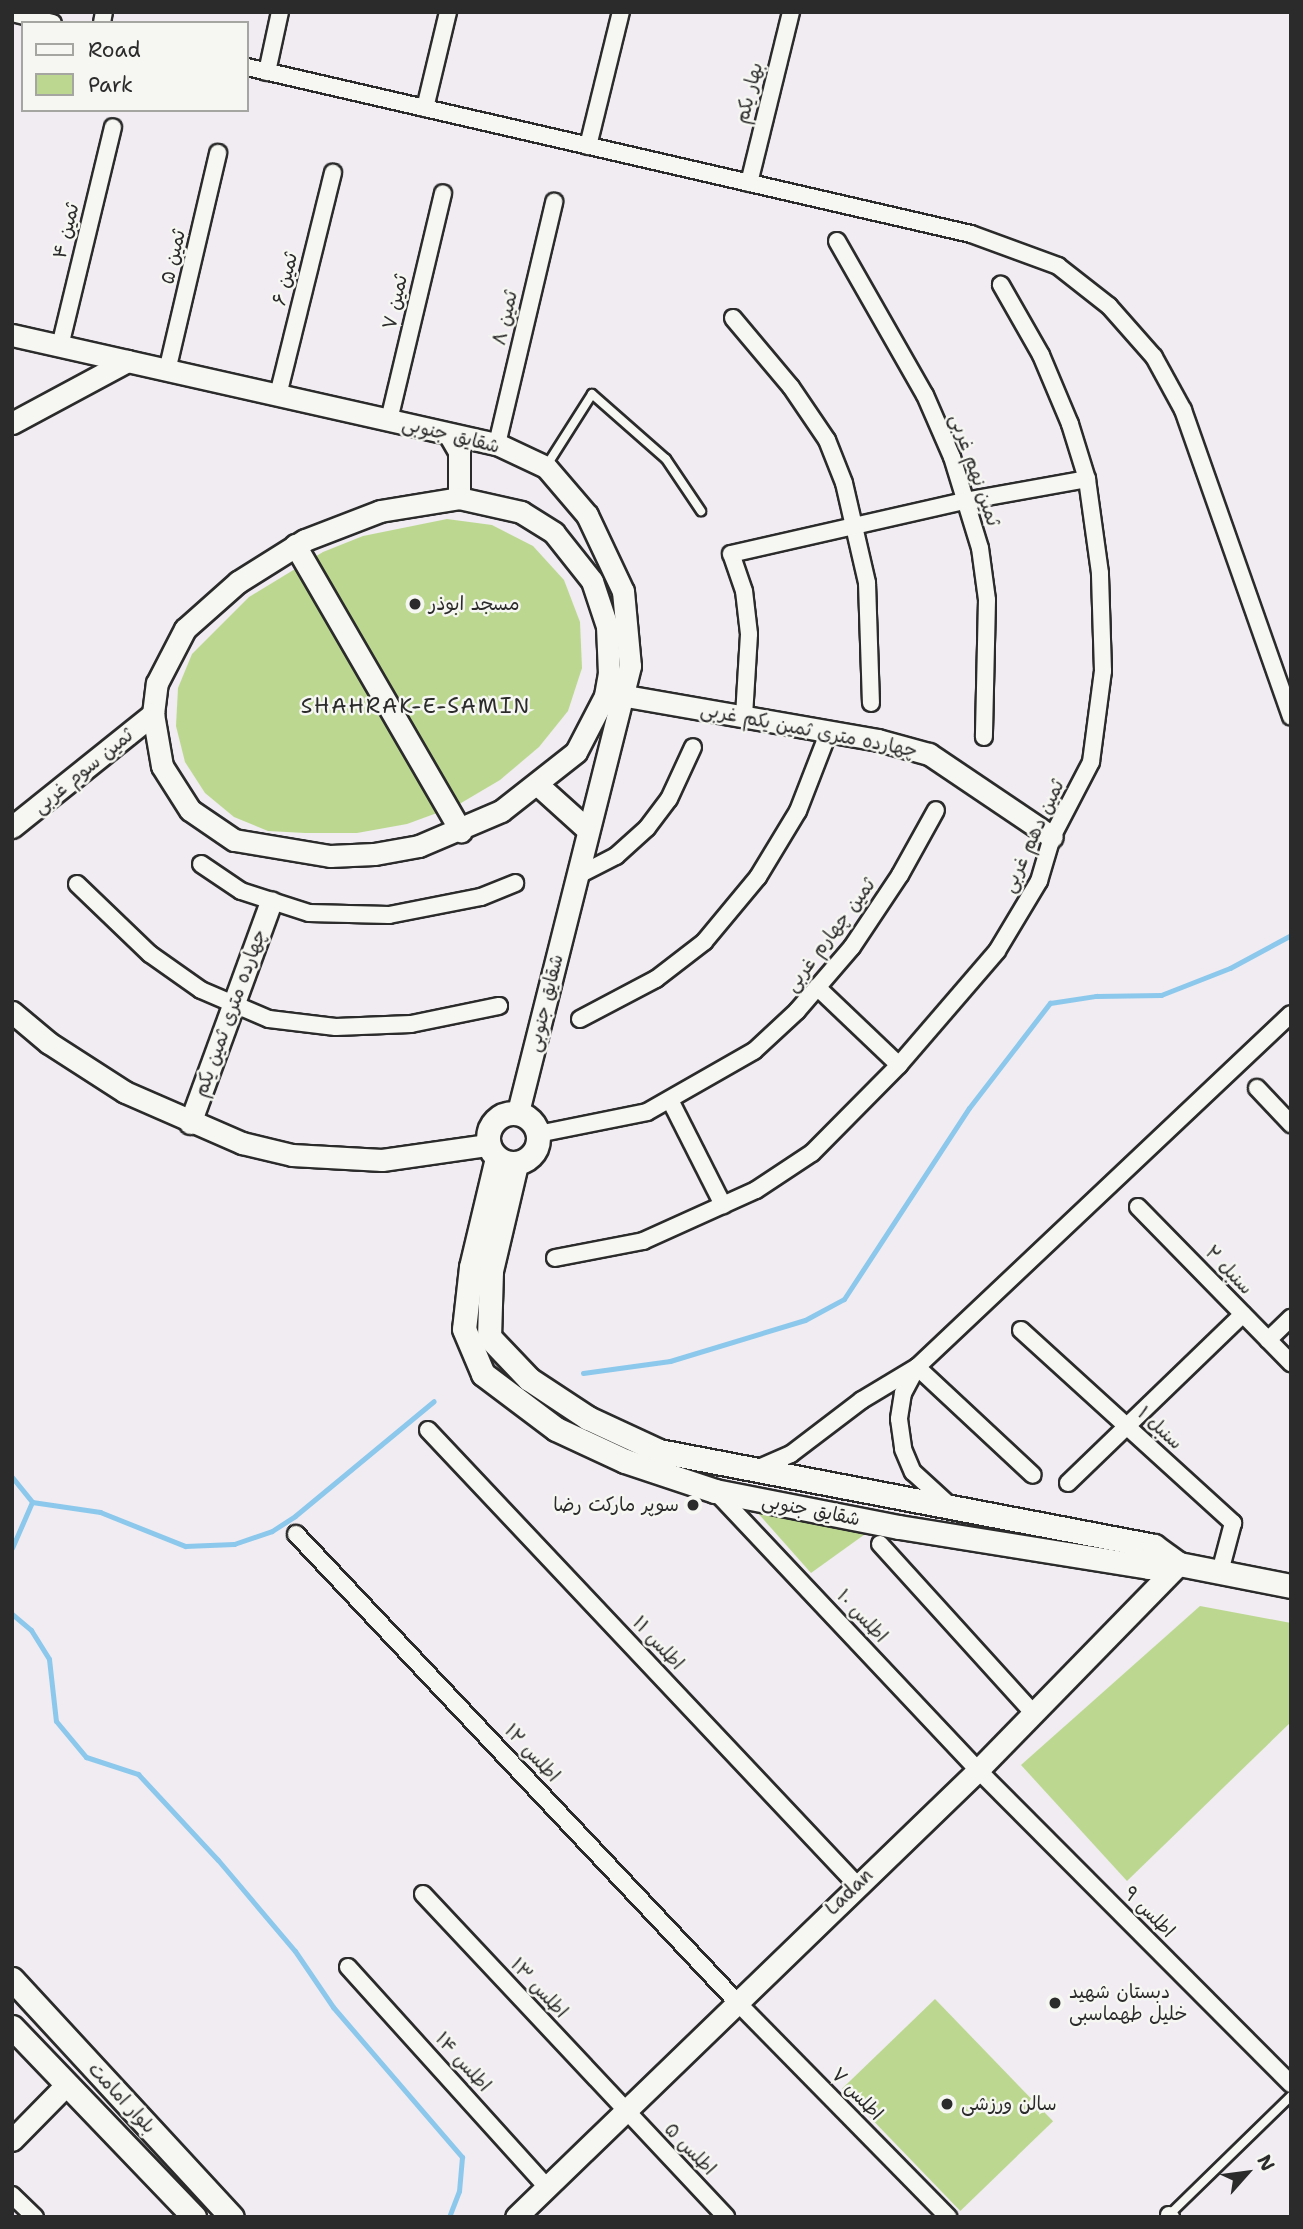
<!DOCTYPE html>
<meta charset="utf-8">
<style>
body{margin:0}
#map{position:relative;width:1303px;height:2229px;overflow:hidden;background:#f0ecf2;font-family:"Shantell Sans","Playpen Sans Arabic",sans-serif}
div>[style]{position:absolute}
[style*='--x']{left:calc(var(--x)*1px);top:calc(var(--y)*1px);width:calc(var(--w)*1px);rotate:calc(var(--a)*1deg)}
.green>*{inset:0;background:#bcd890;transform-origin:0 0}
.stream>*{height:5px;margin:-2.5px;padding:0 2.5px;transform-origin:2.5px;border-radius:2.5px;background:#8cc8ec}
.roads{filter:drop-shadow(2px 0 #2b2b2b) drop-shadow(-2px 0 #2b2b2b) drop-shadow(0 2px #2b2b2b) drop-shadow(0 -2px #2b2b2b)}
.service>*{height:8px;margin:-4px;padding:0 4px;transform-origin:4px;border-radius:4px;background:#f6f6f2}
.minor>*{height:16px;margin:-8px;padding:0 8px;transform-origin:8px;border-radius:8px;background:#f6f6f2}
.tertiary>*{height:21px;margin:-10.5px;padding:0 10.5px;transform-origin:10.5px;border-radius:10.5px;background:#f6f6f2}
.secondary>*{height:23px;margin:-11.5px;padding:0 11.5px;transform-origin:11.5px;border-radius:11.5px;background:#f6f6f2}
.secondary>.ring{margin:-11.5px;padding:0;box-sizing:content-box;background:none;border:23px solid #f6f6f2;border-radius:50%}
.dots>*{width:19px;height:19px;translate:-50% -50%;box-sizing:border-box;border:4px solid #f6f6f2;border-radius:50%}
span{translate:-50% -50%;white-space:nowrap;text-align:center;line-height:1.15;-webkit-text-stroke:5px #f6f6f2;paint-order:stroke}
.street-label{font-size:19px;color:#2b2b2b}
.poi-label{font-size:19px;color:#2b2b2b}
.left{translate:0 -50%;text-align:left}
.right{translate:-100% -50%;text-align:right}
.neighbourhood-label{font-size:21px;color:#2b2b2b;letter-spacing:2px}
.frame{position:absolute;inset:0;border:14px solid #2b2b2b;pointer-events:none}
.legend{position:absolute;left:21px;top:21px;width:228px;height:91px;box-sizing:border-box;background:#f6f6f2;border:2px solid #a5a5a2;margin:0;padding:9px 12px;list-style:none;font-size:21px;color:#2b2b2b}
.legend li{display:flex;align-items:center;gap:14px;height:35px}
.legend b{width:35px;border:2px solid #a5a5a2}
.north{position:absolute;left:1212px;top:2138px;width:70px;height:70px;-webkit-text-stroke:5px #f6f6f2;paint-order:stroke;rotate:62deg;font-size:19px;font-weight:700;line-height:28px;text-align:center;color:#2b2b2b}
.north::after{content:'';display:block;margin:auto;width:24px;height:32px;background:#2b2b2b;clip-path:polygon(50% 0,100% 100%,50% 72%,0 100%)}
</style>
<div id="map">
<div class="green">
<i style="clip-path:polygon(447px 519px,492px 525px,533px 546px,564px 580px,580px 622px,582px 668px,568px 711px,539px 747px,500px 780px,456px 806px,407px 824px,357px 833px,305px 833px,268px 831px,234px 817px,205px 793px,185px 762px,176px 726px,178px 688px,192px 654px,249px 597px,323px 552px,363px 536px)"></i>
<i style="clip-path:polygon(756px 1511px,868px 1532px,811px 1573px)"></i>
<i style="clip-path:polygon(1200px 1606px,1291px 1623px,1291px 1722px,1127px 1881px,1021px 1765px)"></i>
<i style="left:935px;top:1999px;width:170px;height:129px;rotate:46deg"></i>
</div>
<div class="stream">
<i style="--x:583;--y:1373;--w:88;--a:-7.9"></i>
<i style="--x:670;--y:1361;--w:141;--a:-16.9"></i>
<i style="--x:805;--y:1320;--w:44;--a:-28.3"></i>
<i style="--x:844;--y:1299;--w:228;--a:-56.8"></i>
<i style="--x:969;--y:1108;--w:133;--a:-52.4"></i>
<i style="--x:1050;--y:1003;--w:47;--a:-8.7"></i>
<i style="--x:1096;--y:996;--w:65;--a:-0.9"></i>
<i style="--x:1161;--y:995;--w:74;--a:-21.4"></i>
<i style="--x:1230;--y:968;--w:69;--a:-28.4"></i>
<i style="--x:12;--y:1477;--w:32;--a:51"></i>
<i style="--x:32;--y:1502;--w:50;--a:113.5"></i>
<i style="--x:32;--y:1502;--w:69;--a:8.4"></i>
<i style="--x:100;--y:1512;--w:92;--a:21.8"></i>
<i style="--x:185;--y:1546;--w:49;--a:-2.3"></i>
<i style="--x:234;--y:1544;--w:40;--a:-18.9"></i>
<i style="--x:272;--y:1531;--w:27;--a:-33"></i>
<i style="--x:295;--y:1516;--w:180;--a:-39.6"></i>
<i style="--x:12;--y:1614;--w:25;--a:40"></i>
<i style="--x:31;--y:1630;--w:34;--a:58"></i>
<i style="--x:49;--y:1659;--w:62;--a:83.6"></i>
<i style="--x:56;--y:1721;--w:47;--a:50.2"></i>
<i style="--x:86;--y:1757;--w:55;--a:18.1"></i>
<i style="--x:138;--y:1774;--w:117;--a:47.1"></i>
<i style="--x:218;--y:1860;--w:119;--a:49.8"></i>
<i style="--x:295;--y:1951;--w:68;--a:55.8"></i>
<i style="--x:333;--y:2007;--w:198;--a:49.3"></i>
<i style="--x:462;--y:2157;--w:34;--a:95"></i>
<i style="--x:459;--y:2191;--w:28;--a:111"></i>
</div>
<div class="roads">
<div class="service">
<i style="--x:547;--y:465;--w:84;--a:-57.6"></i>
<i style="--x:592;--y:394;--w:98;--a:41.3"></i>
<i style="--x:666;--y:459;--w:63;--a:56.1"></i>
<i style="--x:1169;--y:2215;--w:170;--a:-44.3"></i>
</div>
<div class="minor">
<i style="--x:12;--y:13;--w:42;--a:13.7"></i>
<i style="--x:102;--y:23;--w:11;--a:-80"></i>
<i style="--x:247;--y:67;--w:743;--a:12.99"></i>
<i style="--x:971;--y:234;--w:93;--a:20.2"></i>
<i style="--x:1058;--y:266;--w:65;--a:38.1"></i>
<i style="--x:1109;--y:306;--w:68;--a:48.6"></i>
<i style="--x:1154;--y:357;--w:60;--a:61.3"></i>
<i style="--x:1183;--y:410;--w:325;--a:70.6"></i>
<i style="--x:267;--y:72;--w:61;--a:-77.8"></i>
<i style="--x:425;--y:108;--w:99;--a:-76.5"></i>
<i style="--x:588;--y:146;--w:138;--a:-76.2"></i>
<i style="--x:749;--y:183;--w:176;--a:-76.2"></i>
<i style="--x:837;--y:241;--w:177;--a:60.3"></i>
<i style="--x:925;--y:395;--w:68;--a:66.5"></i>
<i style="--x:952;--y:457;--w:95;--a:72.9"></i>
<i style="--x:980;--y:548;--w:52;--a:82.3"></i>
<i style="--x:987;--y:600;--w:137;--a:91.3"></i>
<i style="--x:733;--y:318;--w:90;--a:50"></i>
<i style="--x:791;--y:387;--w:64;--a:55.8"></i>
<i style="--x:827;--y:440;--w:46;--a:68.4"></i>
<i style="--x:844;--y:483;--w:103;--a:77"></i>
<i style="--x:867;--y:583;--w:120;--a:88.1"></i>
<i style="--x:60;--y:346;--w:225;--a:-76.4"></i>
<i style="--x:167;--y:371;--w:224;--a:-76.8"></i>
<i style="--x:278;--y:395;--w:229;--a:-76.1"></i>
<i style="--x:389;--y:420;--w:233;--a:-76.6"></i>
<i style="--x:497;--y:444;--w:249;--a:-76.7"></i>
<i style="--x:744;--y:716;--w:82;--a:-86.5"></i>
<i style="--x:749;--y:634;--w:43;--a:-96.6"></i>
<i style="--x:744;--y:591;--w:39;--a:-109"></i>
<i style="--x:731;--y:554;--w:240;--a:-12.8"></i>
<i style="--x:965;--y:501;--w:124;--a:-10.2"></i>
<i style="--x:201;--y:864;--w:48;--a:34"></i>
<i style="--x:241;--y:891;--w:71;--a:17.9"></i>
<i style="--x:309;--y:913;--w:80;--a:1.4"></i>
<i style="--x:389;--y:915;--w:94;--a:-11.1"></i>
<i style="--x:481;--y:897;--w:37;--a:-22"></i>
<i style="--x:577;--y:876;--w:44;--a:-27.1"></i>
<i style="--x:616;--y:856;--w:42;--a:-42.1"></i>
<i style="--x:647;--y:828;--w:36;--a:-53"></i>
<i style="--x:669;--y:799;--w:57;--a:-65.2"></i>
<i style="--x:77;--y:884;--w:101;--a:43.8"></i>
<i style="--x:150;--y:954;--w:62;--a:35.2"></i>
<i style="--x:201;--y:990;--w:74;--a:23.1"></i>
<i style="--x:269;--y:1019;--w:67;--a:6.8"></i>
<i style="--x:336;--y:1027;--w:75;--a:-2.3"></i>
<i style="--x:411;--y:1024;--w:90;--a:-11.6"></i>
<i style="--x:817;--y:987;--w:113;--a:43.6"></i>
<i style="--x:580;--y:1019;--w:86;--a:-27.8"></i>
<i style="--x:656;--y:979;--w:61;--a:-37.6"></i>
<i style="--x:704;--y:942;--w:85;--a:-50.3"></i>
<i style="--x:758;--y:877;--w:77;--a:-58.8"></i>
<i style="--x:798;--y:811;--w:86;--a:-68.8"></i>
<i style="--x:1257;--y:1088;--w:50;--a:46.6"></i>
<i style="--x:670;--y:1100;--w:118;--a:63.2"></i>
<i style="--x:538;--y:1134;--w:111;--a:-11.4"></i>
<i style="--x:647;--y:1112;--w:123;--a:-29.7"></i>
<i style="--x:754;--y:1051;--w:59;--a:-42.9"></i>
<i style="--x:797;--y:1011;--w:84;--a:-49.3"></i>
<i style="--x:852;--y:947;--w:87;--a:-56.3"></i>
<i style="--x:900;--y:875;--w:74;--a:-61"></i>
<i style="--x:1138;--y:1207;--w:219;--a:45.6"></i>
<i style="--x:555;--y:1258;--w:90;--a:-10.9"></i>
<i style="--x:643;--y:1241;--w:124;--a:-24.3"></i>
<i style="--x:756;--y:1190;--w:67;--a:-33.5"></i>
<i style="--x:812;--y:1153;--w:124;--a:-45.3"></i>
<i style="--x:899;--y:1065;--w:150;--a:-49.3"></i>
<i style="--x:997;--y:951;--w:82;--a:-59"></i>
<i style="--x:1039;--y:881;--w:46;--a:-73.5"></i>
<i style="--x:1052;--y:837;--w:85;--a:-62.5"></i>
<i style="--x:1091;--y:762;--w:92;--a:-82.5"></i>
<i style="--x:1103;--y:671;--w:98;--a:-91.8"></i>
<i style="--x:1100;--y:573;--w:95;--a:-97.9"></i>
<i style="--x:1087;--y:479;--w:58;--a:-107.2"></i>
<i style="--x:1070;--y:424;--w:75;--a:-112.8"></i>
<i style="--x:1041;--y:355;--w:81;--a:-119.7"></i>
<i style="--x:1021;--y:1330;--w:287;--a:42.3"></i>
<i style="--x:1233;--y:1523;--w:51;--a:104.9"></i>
<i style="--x:1268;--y:1340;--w:32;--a:-44"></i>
<i style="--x:917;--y:1367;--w:30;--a:118"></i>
<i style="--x:903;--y:1393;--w:26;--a:99"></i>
<i style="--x:899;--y:1419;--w:30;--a:82"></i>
<i style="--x:903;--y:1449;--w:25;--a:67"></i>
<i style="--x:913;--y:1472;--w:47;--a:42.4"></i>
<i style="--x:917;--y:1367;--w:158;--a:43"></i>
<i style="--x:428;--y:1430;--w:625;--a:46.68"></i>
<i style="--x:754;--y:1470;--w:40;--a:-23.4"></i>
<i style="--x:791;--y:1454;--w:89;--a:-37.3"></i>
<i style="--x:862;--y:1400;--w:64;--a:-31"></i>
<i style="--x:917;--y:1367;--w:514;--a:-43.35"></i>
<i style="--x:1068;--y:1483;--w:243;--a:-44"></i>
<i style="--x:715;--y:1491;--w:383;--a:46.7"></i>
<i style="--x:978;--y:1770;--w:443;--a:45.1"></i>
<i style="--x:296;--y:1534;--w:642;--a:46.71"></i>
<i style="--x:736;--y:2001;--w:303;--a:45.5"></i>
<i style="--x:880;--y:1544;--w:229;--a:47.8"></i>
<i style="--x:423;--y:1894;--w:443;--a:46.8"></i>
<i style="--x:348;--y:1967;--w:295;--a:47.9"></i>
<i style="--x:12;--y:2195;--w:32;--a:44"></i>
<i style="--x:1169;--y:2215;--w:3;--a:45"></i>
</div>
<div class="tertiary">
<i style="--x:12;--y:335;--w:497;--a:12.7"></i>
<i style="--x:497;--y:444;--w:54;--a:25.1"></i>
<i style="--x:546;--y:467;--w:63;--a:49.5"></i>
<i style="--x:587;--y:515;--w:84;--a:64.7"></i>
<i style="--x:623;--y:591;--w:75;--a:84.7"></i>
<i style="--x:630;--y:666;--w:461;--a:104.1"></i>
<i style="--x:12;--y:423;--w:131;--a:-28.3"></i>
<i style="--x:449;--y:434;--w:20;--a:60"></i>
<i style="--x:459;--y:451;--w:47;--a:90"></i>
<i style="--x:459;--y:498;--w:64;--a:12.7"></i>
<i style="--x:521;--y:512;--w:39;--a:32"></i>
<i style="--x:554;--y:533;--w:61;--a:51.6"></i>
<i style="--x:592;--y:581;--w:47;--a:71.6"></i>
<i style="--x:607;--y:626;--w:47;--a:87.6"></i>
<i style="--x:609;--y:673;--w:23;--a:100"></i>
<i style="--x:605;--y:696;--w:63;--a:117.4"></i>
<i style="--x:576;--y:752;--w:95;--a:141.8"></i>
<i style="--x:501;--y:811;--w:89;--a:156.9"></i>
<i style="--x:419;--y:846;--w:46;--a:169.9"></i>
<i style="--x:374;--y:854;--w:44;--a:177.4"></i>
<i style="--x:330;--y:856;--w:97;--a:-170.5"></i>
<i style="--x:234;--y:840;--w:53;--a:-145.7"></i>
<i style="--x:190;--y:810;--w:52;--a:-122.5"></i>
<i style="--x:162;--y:766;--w:53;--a:-99.8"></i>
<i style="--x:153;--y:714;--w:31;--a:-83"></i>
<i style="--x:157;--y:683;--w:61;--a:-62.6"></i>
<i style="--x:185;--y:629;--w:71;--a:-41.6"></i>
<i style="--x:238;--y:582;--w:79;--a:-32.1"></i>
<i style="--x:305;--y:540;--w:80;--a:-21.1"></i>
<i style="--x:380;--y:511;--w:80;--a:-9.3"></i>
<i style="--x:295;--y:545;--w:331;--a:59.9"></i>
<i style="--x:626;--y:696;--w:256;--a:9.9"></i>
<i style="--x:878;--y:740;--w:53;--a:15.4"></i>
<i style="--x:929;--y:754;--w:148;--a:34"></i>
<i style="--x:538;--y:785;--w:67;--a:42"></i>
<i style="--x:12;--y:827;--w:181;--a:-38.7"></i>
<i style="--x:12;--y:1012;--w:48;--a:40"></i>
<i style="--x:49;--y:1043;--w:90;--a:32.8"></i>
<i style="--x:125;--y:1092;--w:128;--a:23.6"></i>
<i style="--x:242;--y:1143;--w:51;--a:13.5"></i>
<i style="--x:292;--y:1155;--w:90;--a:3.2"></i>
<i style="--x:382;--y:1160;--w:107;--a:-8.1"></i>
<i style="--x:190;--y:1123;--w:235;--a:-69.9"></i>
<i style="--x:12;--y:2140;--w:78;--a:-45.5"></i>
<i style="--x:516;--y:2217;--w:643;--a:-44.05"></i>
<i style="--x:978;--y:1770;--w:288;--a:-45.7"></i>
</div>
<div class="secondary">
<i class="ring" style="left:488px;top:1113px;width:27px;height:27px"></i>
<i style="--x:497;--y:1158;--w:112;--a:103.4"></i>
<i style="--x:471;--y:1267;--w:62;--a:96.4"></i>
<i style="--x:464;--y:1329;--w:49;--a:67.1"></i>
<i style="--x:483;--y:1374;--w:91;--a:37"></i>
<i style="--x:556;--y:1429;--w:76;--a:24.9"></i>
<i style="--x:625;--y:1461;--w:95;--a:18.4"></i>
<i style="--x:715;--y:1491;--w:187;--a:11.1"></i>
<i style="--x:899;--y:1527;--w:253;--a:9.1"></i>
<i style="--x:1149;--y:1567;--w:30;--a:-6"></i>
<i style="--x:1179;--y:1564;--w:114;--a:11.1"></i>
<i style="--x:516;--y:1164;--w:110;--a:103.2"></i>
<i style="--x:491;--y:1271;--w:66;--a:91.7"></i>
<i style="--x:489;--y:1337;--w:58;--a:46.4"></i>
<i style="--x:529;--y:1379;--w:71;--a:33.5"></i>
<i style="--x:588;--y:1418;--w:78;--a:24.9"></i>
<i style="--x:659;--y:1451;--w:504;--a:10.86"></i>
<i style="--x:1154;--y:1546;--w:31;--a:36"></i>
<i style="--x:12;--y:1979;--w:324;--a:47.3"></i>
<i style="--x:12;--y:2027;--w:263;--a:46.2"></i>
</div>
</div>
<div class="dots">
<i style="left:415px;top:604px;background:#2b2b2b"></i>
<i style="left:693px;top:1505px;background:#2b2b2b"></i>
<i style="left:1055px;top:2003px;background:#2b2b2b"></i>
<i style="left:947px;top:2104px;background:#2b2b2b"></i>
</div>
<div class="street-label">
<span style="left:749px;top:93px;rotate:-76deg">بهار یکم</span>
<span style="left:66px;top:231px;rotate:-76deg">ثمین ۴</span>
<span style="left:173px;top:257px;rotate:-77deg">ثمین ۵</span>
<span style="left:285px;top:279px;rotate:-76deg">ثمین ۶</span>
<span style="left:395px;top:302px;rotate:-77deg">ثمین ۷</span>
<span style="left:505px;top:318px;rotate:-77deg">ثمین ۸</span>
<span style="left:451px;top:435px;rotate:14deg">شقایق جنوبی</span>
<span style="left:975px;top:470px;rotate:71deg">ثمین نهم غربی</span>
<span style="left:809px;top:730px;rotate:11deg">چهارده متری ثمین یکم غربی</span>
<span style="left:83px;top:771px;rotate:-39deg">ثمین سوم غربی</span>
<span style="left:1033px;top:836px;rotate:-65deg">ثمین دهم غربی</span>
<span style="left:830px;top:935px;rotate:-53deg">ثمین چهارم غربی</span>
<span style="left:545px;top:1003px;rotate:-76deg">شقایق جنوبی</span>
<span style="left:230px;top:1013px;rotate:-70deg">چهارده متری ثمین یکم</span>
<span style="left:1229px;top:1270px;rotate:46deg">سنبل ۲</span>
<span style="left:1160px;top:1428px;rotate:42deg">سنبل ۱</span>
<span style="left:811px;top:1510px;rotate:11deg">شقایق جنوبی</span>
<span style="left:862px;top:1616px;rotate:47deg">اطلس ۱۰</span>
<span style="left:658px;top:1643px;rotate:47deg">اطلس ۱۱</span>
<span style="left:532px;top:1753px;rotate:47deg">اطلس ۱۲</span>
<span style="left:849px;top:1892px;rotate:-44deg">Ladan</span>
<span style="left:1149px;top:1912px;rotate:45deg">اطلس ۹</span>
<span style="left:539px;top:1988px;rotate:47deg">اطلس ۱۳</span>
<span style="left:463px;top:2062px;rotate:48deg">اطلس ۱۴</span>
<span style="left:857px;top:2094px;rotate:46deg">اطلس ۷</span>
<span style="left:122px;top:2098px;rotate:47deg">بلوار امامت</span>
<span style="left:690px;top:2149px;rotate:46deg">اطلس ۵</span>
</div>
<div class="poi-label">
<span class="left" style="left:429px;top:604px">مسجد ابوذر</span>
<span class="right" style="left:679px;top:1505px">سوپر مارکت رضا</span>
<span class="left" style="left:1069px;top:2003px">دبستان شهید<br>خلیل طهماسبی</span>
<span class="left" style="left:961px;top:2104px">سالن ورزشی</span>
</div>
<div class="neighbourhood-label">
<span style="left:416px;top:706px">SHAHRAK-E-SAMIN</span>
</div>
<div class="frame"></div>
<ul class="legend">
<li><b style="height:9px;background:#f6f6f2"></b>Road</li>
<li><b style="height:19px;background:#bcd890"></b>Park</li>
</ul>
<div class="north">N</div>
</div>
